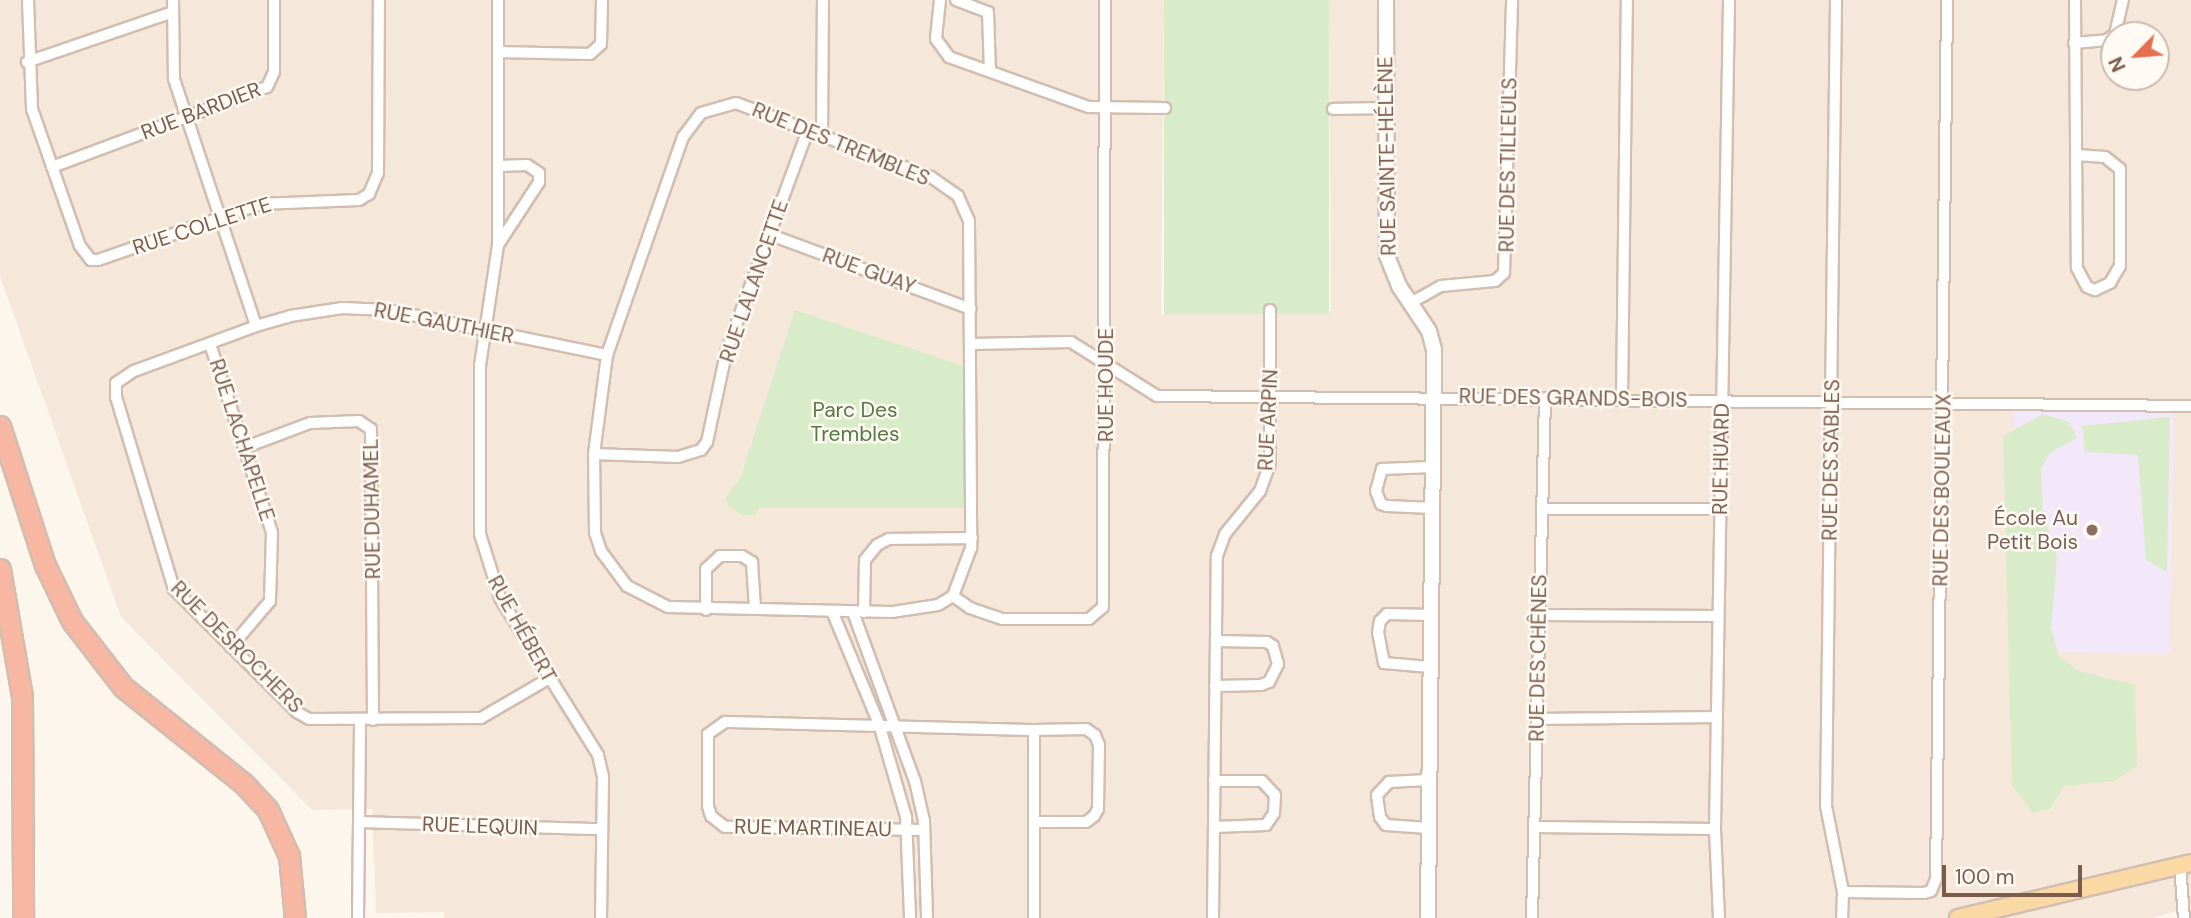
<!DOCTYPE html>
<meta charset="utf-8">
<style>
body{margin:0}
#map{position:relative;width:2191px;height:918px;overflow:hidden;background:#fdf6ec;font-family:"DM Sans",sans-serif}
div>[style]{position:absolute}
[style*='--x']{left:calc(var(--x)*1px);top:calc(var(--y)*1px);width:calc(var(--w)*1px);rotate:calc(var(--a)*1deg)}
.residential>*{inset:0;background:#f5e8da}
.education>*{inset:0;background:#f3e8fa;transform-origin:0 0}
.green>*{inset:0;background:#d8ecc9;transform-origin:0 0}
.roads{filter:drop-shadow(2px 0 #d1beb0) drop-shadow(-2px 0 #d1beb0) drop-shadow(0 2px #d1beb0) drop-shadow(0 -2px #d1beb0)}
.street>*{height:10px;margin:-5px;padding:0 5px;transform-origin:5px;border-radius:5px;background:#fff}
.secondary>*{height:14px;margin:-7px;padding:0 7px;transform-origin:7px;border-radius:7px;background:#fff}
.primary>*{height:16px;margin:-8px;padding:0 8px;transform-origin:8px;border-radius:8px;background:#fbd9a5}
.highway>*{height:19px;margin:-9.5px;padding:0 9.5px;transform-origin:9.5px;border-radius:9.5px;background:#f7b7a3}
.dots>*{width:19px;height:19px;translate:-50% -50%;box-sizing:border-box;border:4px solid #fffaf3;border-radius:50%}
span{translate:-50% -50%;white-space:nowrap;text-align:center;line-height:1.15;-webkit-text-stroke:5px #fffaf3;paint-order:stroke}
.street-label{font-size:21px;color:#7a5c4d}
.park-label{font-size:21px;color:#537a41}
.education-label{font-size:21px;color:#785e54}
.right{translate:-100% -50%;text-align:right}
.north{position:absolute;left:2100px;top:21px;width:70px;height:70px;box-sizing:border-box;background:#fffaf3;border:2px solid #cabbb1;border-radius:50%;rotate:245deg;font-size:19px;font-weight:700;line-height:28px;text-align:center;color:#7a5c4d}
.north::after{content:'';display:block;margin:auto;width:24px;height:32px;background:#e76f51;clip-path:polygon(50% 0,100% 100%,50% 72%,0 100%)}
.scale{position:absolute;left:1942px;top:865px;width:140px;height:32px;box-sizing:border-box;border:4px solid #7a5c4d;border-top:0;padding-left:9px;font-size:21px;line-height:24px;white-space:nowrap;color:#7a5c4d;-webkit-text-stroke:5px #fffaf3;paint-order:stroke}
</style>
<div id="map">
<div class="residential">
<i style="clip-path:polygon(evenodd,0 0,1164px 0,1161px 314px,1331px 311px,1329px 0,2191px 0,2191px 906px,2154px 918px,444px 918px,444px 912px,376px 913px,372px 809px,312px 810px,121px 617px,0 276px,0 0,2114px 35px,2156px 35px,2156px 77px,2114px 77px,2114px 35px)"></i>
</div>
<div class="education">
<i style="left:2174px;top:408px;width:246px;height:160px;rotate:91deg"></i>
</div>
<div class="green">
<i style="left:1164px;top:0;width:165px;height:314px"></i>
<i style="clip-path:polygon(795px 310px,970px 368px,971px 508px,760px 508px,755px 515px,742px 515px,729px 506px,725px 498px,740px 479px)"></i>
<i style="clip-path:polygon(2043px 414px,2069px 422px,2077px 438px,2050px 453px,2041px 468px,2043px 513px,2057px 557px,2051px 628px,2059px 656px,2079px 671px,2135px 685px,2137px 766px,2114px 781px,2064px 786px,2050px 809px,2033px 813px,2012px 785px,2003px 436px)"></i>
<i style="clip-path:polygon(2170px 417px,2167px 572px,2146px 560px,2138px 455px,2085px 452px,2082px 426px)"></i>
</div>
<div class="roads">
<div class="street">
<i style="--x:28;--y:0;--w:109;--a:87.9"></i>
<i style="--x:32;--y:109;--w:145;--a:70.7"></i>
<i style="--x:80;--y:246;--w:18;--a:52"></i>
<i style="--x:91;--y:260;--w:7;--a:0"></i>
<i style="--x:98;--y:260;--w:172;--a:-19"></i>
<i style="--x:261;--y:204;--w:98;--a:-2.3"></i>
<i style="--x:359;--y:200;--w:12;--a:-31"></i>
<i style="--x:369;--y:194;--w:23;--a:-67"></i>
<i style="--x:378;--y:173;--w:173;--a:-89.7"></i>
<i style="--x:173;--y:0;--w:79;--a:89.3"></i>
<i style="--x:174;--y:79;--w:260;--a:71.6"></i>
<i style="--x:498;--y:0;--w:245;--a:90"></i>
<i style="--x:498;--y:245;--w:122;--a:98.5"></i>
<i style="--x:480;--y:366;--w:168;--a:90"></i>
<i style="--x:480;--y:534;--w:67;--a:72.6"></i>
<i style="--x:500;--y:598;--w:185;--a:58"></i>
<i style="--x:598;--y:755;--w:22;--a:77"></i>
<i style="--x:603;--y:776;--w:142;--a:90.8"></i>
<i style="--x:940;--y:0;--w:39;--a:96"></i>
<i style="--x:936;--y:39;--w:22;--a:54"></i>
<i style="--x:949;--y:57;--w:149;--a:19.7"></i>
<i style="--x:1089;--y:107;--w:76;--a:0.8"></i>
<i style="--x:956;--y:0;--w:34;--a:21"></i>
<i style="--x:988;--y:12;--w:59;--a:88.1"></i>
<i style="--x:1836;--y:0;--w:806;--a:90.71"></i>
<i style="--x:1826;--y:806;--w:88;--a:78.8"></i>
<i style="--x:1843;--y:892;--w:26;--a:92"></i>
<i style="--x:2075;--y:0;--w:268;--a:89.6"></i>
<i style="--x:2077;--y:268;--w:21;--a:62"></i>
<i style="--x:2087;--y:287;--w:9;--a:21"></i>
<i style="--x:2095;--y:290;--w:17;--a:-25"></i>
<i style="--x:2110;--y:283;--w:20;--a:-60"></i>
<i style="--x:2120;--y:266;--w:97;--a:-90"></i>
<i style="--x:2120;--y:169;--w:19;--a:-141"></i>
<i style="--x:2105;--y:157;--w:28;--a:-176"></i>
<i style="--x:2074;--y:43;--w:33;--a:-5"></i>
<i style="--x:2107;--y:40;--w:10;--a:-37"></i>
<i style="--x:2115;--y:34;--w:35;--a:-77"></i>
<i style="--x:498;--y:52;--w:92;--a:1.2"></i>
<i style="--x:590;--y:54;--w:15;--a:-42"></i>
<i style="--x:601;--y:44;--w:44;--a:-88.7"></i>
<i style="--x:27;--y:62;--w:154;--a:-18.9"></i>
<i style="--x:736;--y:103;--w:209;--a:20.8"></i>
<i style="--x:931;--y:177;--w:33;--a:35"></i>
<i style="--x:958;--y:196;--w:27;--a:66"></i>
<i style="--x:969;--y:221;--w:327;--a:89.6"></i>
<i style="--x:971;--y:548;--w:51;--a:110.6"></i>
<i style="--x:953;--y:596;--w:17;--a:149"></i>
<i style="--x:938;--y:605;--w:47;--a:171.3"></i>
<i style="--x:892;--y:612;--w:224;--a:-178.7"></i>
<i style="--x:668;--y:607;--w:46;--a:-152.9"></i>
<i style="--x:627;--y:586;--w:44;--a:-126.6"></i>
<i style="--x:601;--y:551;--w:19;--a:-108"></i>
<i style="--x:595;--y:533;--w:79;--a:-90.7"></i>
<i style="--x:594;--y:454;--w:100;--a:-82.5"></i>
<i style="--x:607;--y:355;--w:231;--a:-70.8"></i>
<i style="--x:683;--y:137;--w:30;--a:-53"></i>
<i style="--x:701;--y:113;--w:36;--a:-16"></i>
<i style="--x:1333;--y:109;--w:51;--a:-1.1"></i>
<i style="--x:822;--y:137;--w:137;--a:-89.6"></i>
<i style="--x:52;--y:167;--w:229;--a:-20.4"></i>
<i style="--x:267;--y:87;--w:17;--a:-65"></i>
<i style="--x:274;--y:72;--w:72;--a:-90"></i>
<i style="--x:768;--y:234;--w:216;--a:20.3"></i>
<i style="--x:498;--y:245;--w:75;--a:-56.9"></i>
<i style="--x:539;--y:182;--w:9;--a:-90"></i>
<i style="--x:539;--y:173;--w:14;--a:-146"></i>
<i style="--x:527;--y:165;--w:29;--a:178"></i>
<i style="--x:1412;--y:302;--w:33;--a:-29"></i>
<i style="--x:1441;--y:286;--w:54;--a:-5.3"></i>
<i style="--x:1495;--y:281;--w:12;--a:-42"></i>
<i style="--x:1504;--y:273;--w:273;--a:-88.3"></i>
<i style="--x:210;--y:344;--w:199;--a:71.8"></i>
<i style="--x:272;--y:533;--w:68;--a:91.7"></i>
<i style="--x:270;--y:601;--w:60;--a:130.3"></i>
<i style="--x:971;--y:344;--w:100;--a:-1.1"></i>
<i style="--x:1071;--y:342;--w:102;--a:32.1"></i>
<i style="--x:1157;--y:396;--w:1034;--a:0.55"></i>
<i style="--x:1622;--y:399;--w:399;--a:-89.3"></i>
<i style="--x:246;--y:447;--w:68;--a:-20.6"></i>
<i style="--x:310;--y:423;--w:49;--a:-2.3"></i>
<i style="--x:359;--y:421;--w:14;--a:34"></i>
<i style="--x:371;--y:429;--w:291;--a:89.6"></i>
<i style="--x:594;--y:454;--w:84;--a:2"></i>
<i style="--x:678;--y:457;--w:24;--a:-17"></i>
<i style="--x:701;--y:450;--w:10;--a:-53"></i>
<i style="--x:707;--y:442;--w:95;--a:-77.9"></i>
<i style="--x:727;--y:349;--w:233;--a:-69.7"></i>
<i style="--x:1432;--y:508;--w:45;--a:-177.5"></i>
<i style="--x:1387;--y:506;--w:6;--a:-162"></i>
<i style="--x:1381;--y:504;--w:14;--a:-111"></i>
<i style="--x:1376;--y:491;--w:23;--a:-75"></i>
<i style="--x:1382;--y:469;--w:50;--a:-2.3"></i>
<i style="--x:1542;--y:509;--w:178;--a:0"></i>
<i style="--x:953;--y:596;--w:21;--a:35"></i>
<i style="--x:970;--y:608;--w:34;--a:19"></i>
<i style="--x:1002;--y:619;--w:87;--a:0"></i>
<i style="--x:1089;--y:619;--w:18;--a:-41"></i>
<i style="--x:1103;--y:607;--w:607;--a:-89.81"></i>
<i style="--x:706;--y:610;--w:41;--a:-90"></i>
<i style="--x:706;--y:569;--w:19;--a:-43"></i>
<i style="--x:720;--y:556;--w:22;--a:0"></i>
<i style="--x:742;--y:556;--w:12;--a:31"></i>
<i style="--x:752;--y:562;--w:47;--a:86.3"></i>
<i style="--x:832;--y:611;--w:122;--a:67.4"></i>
<i style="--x:879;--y:724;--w:97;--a:73.8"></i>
<i style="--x:906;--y:817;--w:101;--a:87.7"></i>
<i style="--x:853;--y:612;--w:180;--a:69.9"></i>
<i style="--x:915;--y:781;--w:41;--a:77.3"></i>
<i style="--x:924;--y:821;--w:97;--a:88.2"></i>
<i style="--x:864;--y:612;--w:52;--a:-88.9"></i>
<i style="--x:865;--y:560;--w:19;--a:-51"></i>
<i style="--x:877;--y:545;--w:13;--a:-27"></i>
<i style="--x:889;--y:539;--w:83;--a:-0.7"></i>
<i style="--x:1539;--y:615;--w:179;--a:0.3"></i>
<i style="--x:1430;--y:667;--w:46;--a:-175"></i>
<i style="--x:1384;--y:663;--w:31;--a:-101"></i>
<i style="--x:1378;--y:633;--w:12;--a:-81"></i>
<i style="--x:1380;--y:621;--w:10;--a:-45"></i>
<i style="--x:1387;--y:614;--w:44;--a:1.3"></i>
<i style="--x:548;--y:679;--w:78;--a:149.8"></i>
<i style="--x:481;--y:718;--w:172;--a:179.7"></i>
<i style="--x:309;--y:719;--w:14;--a:-150"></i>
<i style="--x:297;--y:712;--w:174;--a:-135"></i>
<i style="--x:174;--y:589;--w:201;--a:-106.8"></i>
<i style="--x:116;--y:397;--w:14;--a:-90"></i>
<i style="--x:116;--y:383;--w:22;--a:-34"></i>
<i style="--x:134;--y:371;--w:130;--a:-20.2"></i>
<i style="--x:256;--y:326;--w:35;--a:-16"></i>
<i style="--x:290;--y:316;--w:53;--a:-8.7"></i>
<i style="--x:342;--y:308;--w:46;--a:2.5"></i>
<i style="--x:388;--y:310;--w:224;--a:11.6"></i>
<i style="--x:1215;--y:686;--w:46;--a:-1.2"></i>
<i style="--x:1261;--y:685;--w:9;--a:-21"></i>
<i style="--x:1269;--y:682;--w:20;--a:-63"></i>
<i style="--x:1278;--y:664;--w:19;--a:-106"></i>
<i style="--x:1273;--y:646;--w:7;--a:-146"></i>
<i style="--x:1267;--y:642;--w:51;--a:-178.9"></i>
<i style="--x:1537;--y:719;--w:180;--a:-0.6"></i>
<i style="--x:1034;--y:730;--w:52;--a:-1.1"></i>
<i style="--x:1086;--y:729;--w:11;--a:34"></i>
<i style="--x:1095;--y:735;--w:11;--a:68"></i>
<i style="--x:1099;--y:745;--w:64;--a:90.9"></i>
<i style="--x:1098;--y:809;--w:8;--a:120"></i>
<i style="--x:1094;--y:816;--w:10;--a:143"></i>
<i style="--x:1086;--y:822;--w:51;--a:180"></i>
<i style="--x:359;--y:822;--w:242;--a:1.7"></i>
<i style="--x:1214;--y:827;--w:52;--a:-2.2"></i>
<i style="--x:1266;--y:825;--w:14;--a:-56"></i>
<i style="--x:1274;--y:813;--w:18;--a:-87"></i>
<i style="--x:1275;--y:795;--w:19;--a:-133"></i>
<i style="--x:1262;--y:781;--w:48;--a:180"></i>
<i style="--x:1534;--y:827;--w:181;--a:0.6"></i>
<i style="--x:1428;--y:828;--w:42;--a:-175.9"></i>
<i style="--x:1386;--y:825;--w:10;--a:-127"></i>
<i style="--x:1380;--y:817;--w:22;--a:-98"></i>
<i style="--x:1377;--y:795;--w:18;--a:-47"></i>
<i style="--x:1389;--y:782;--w:39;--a:-3"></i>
<i style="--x:924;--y:830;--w:199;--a:-179.1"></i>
<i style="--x:725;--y:827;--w:18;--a:-142"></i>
<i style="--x:711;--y:816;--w:10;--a:-107"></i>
<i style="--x:708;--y:806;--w:72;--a:-90"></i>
<i style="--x:708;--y:734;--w:21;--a:-35"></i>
<i style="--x:725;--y:722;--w:309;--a:1.5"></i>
<i style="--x:1034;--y:730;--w:188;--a:90"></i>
<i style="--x:2180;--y:865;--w:53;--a:85.7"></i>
<i style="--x:1843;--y:892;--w:81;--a:0.7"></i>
<i style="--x:1924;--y:893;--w:7;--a:-16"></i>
<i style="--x:1931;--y:891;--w:13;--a:-67"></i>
<i style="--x:1936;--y:879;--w:879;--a:-89.28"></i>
<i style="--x:358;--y:918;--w:198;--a:-89.4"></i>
<i style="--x:1213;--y:918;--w:362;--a:-89.4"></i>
<i style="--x:1217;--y:556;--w:23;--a:-70"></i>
<i style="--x:1225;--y:534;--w:55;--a:-50.9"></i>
<i style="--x:1260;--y:491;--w:29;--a:-70"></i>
<i style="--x:1270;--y:464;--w:154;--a:-90"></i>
<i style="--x:1532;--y:918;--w:520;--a:-88.57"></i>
<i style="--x:1719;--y:918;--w:89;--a:-92.6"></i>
<i style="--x:1715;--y:829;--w:829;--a:-89.03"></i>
</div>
<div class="secondary">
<i style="--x:1386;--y:0;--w:256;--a:89.8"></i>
<i style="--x:1387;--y:256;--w:32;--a:68"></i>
<i style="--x:1399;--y:286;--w:54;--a:56.3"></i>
<i style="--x:1429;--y:331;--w:20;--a:75"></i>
<i style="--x:1434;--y:350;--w:568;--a:90.61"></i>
</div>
<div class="primary">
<i style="--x:1958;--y:918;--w:239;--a:-13.3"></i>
</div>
<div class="highway">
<i style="--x:0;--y:426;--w:146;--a:72.1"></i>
<i style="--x:45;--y:565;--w:62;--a:64.3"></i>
<i style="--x:72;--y:621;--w:83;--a:52.3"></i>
<i style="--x:123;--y:687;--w:155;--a:38.7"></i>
<i style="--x:244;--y:784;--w:35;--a:47"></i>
<i style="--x:268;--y:810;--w:51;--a:65.5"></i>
<i style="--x:289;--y:856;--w:62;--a:84.5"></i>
<i style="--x:0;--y:569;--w:129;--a:80.2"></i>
<i style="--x:22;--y:696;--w:222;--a:89.7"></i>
</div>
</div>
<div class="dots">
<i style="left:2092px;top:530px;background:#8d6e63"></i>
</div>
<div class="street-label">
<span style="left:201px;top:111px;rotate:-21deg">RUE BARDIER</span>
<span style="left:841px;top:144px;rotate:22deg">RUE DES TREMBLES</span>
<span style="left:1387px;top:156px;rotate:-91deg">RUE SAINTE-HÉLÈNE</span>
<span style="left:1508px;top:165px;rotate:-89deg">RUE DES TILLEULS</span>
<span style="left:202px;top:226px;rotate:-18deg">RUE COLLETTE</span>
<span style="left:869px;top:271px;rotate:20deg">RUE GUAY</span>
<span style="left:754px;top:281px;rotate:-71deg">RUE LALANCETTE</span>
<span style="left:444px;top:323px;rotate:11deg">RUE GAUTHIER</span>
<span style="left:1106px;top:385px;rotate:-90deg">RUE HOUDE</span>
<span style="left:1573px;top:398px;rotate:1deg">RUE DES GRANDS-BOIS</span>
<span style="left:1268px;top:420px;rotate:-87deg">RUE ARPIN</span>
<span style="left:242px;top:440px;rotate:72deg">RUE LACHAPELLE</span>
<span style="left:1721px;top:459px;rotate:-89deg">RUE HUARD</span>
<span style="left:1831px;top:460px;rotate:-89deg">RUE DES SABLES</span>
<span style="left:1942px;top:490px;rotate:-89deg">RUE DES BOULEAUX</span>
<span style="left:372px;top:509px;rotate:-91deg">RUE DUHAMEL</span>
<span style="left:522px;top:629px;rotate:61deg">RUE HÉBERT</span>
<span style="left:237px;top:647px;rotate:45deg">RUE DESROCHERS</span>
<span style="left:1538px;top:658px;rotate:-89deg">RUE DES CHÊNES</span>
<span style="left:480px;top:826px;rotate:2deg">RUE LEQUIN</span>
<span style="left:813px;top:828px;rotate:1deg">RUE MARTINEAU</span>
</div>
<div class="park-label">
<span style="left:855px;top:422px">Parc Des<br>Trembles</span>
</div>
<div class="education-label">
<span class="right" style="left:2078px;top:530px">École Au<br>Petit Bois</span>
</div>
<div class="north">N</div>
<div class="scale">100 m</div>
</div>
